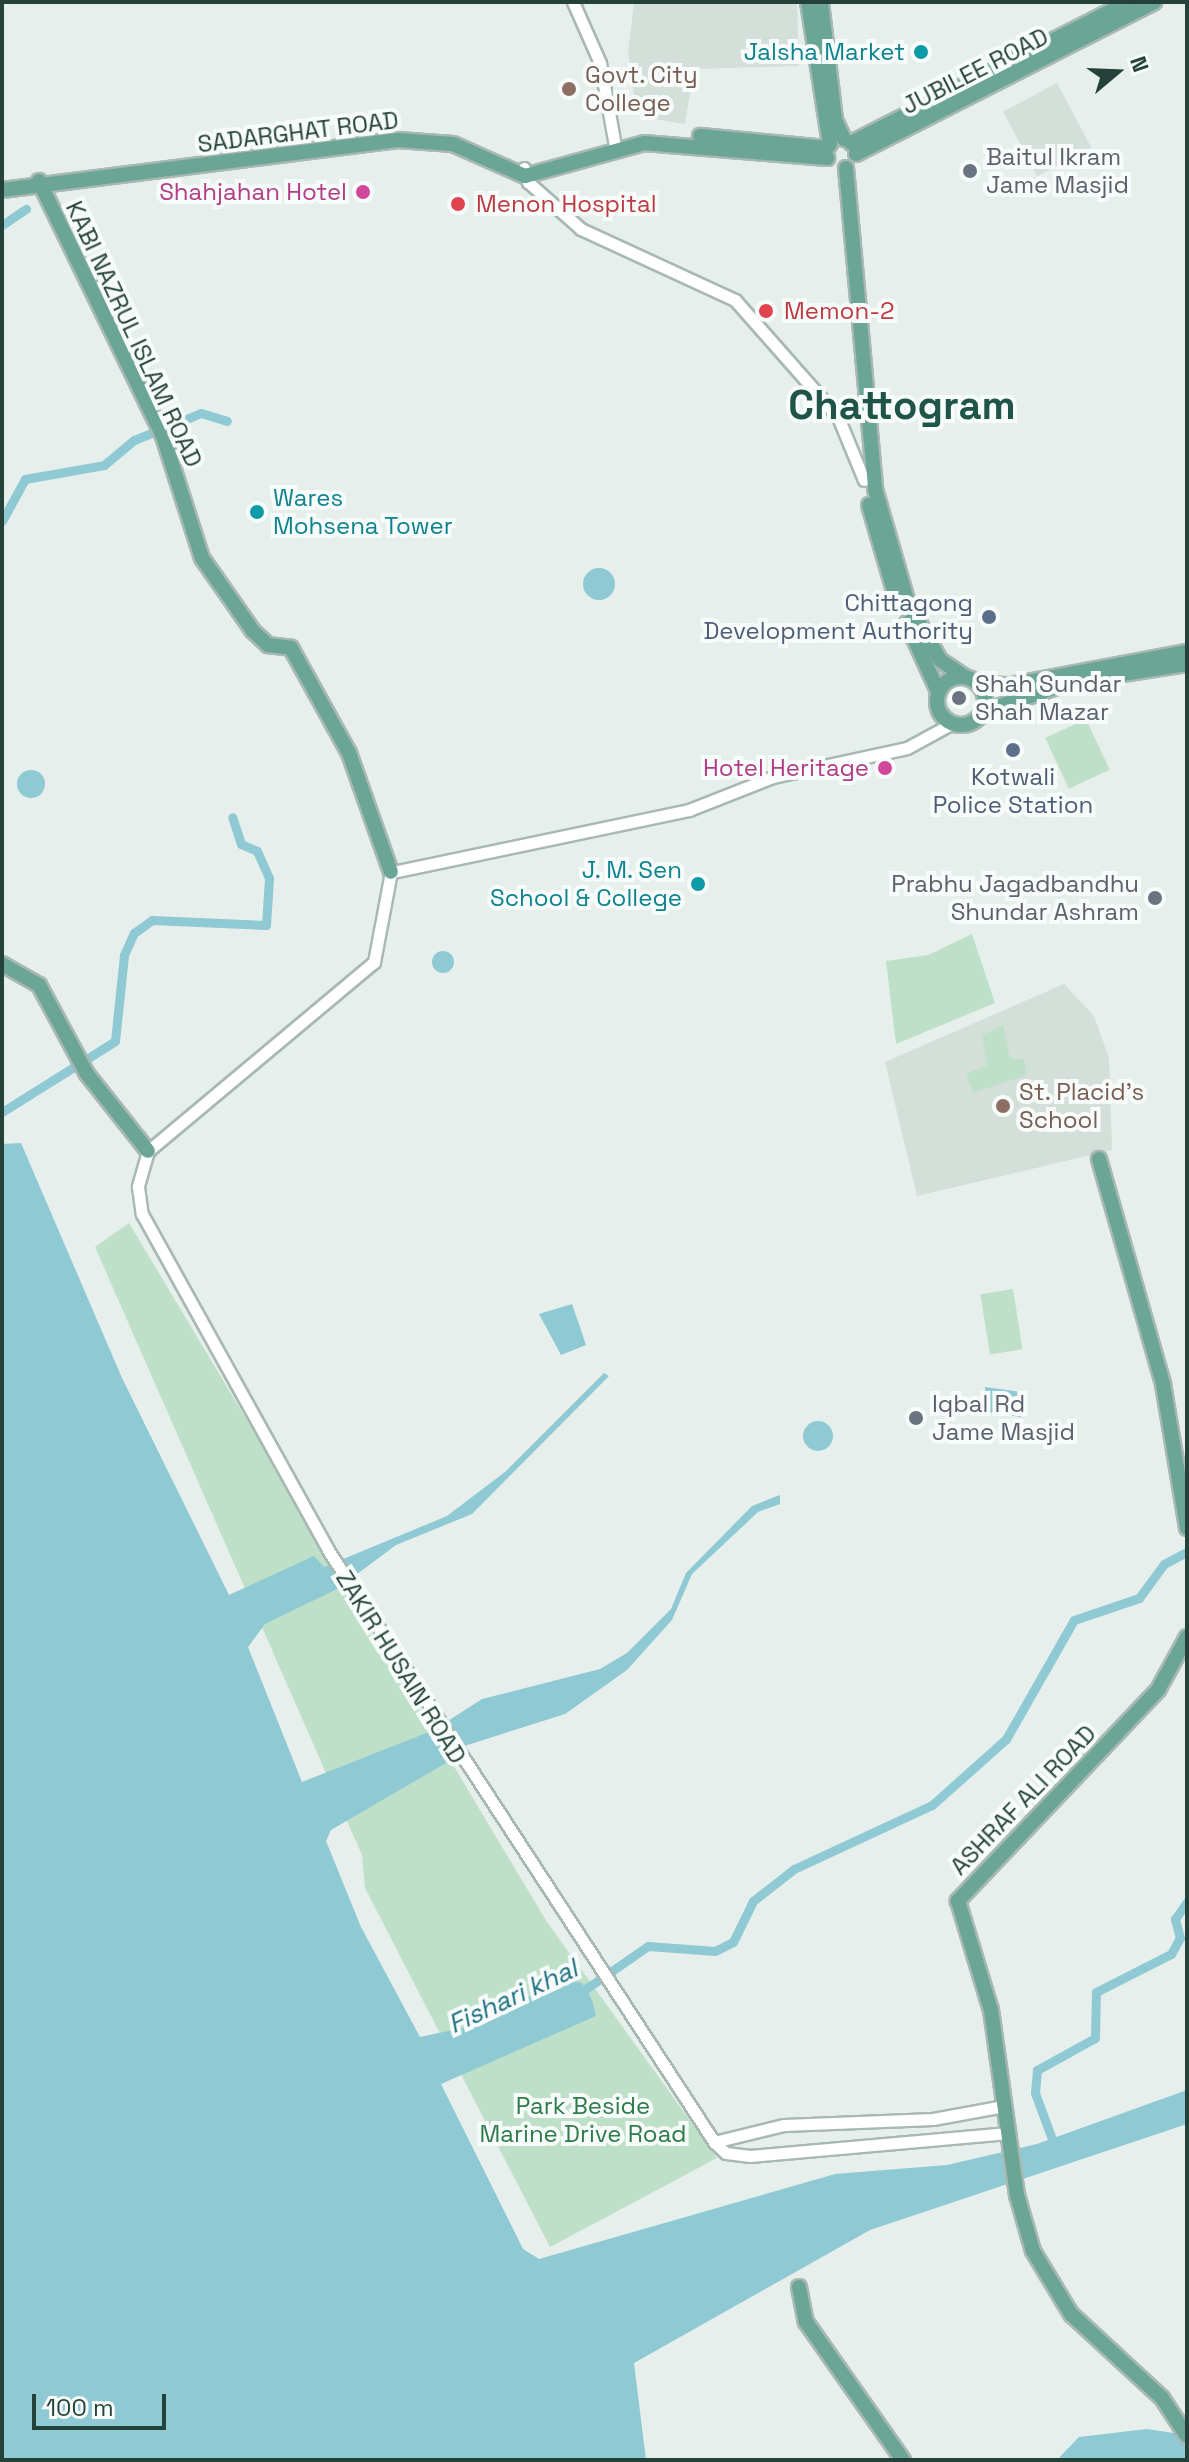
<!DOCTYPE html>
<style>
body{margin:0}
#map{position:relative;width:1189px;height:2462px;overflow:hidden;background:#e6efeb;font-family:"Space Grotesk",sans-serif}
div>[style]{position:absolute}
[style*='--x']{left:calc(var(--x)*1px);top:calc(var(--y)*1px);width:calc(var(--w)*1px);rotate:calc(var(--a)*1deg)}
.built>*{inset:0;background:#d4dfda;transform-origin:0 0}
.green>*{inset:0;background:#bfe0c8;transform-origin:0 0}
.water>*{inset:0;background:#8ec9d4}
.round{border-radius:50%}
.canal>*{height:9px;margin:-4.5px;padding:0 4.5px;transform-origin:4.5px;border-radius:4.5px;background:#8ec9d4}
.roads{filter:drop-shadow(2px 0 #a8b8b2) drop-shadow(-2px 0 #a8b8b2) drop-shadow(0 2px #a8b8b2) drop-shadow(0 -2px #a8b8b2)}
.minor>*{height:11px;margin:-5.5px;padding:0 5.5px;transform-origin:5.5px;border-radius:5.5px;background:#fff}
.major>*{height:14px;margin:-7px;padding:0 7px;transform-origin:7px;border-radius:7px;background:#6aa596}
.major>.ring{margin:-7px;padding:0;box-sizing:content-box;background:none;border:14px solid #6aa596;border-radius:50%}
.dots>*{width:22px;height:22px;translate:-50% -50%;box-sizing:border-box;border:4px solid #f7fbf9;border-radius:50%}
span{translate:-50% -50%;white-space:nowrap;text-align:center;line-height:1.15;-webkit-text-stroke:8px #f7fbf9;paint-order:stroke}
.culture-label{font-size:24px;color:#0d838f}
.right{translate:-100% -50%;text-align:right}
.left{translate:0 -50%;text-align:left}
.street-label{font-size:24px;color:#24423a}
.education-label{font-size:24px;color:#785e54}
.worship-label{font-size:24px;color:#5b616d}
.hotel-label{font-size:24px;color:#b23c85}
.health-label{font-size:24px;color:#be3a42}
.service-label{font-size:24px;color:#4e5e75}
.park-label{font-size:24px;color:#2d7a4b}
.water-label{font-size:26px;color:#1c6f80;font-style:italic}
.town-label{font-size:40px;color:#1f5548;font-weight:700}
.frame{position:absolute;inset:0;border:4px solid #24423a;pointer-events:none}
.north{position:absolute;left:1077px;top:32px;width:80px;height:80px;-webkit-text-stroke:6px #f7fbf9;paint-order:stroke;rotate:71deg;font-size:22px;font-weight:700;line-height:32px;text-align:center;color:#24423a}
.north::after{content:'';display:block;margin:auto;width:28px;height:36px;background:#24423a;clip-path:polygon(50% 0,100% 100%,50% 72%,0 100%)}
.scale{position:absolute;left:32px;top:2394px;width:134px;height:36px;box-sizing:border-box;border:4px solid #24423a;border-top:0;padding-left:10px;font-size:24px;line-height:28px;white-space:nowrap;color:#24423a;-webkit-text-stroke:6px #f7fbf9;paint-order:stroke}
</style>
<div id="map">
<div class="built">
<i style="clip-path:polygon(634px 2px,797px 2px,799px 66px,694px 69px,685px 124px,648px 118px,636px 110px,628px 53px)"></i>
<i style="left:1057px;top:83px;width:73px;height:61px;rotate:62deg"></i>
<i style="clip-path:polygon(1064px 984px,1094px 1016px,1109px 1058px,1112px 1150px,917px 1196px,885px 1062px)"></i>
</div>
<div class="green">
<i style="left:1086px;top:719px;width:56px;height:45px;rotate:65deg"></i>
<i style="clip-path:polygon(972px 934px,995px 1003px,896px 1044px,886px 961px,928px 955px)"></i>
<i style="clip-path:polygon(1003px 1025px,1010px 1058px,1024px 1060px,1027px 1075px,973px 1093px,966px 1074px,987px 1065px,982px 1035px)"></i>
<i style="clip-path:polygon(129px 1223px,547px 1922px,717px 2158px,550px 2247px,365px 1888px,362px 1855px,95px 1247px)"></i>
<i style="left:1013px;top:1289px;width:61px;height:33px;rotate:81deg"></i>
</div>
<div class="water">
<i class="round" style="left:583px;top:568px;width:32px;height:32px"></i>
<i class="round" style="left:17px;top:770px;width:28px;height:28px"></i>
<i class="round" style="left:432px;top:951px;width:22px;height:22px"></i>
<i style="clip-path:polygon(21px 1143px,122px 1378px,229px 1595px,314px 1556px,324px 1567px,447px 1516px,505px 1472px,604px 1373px,609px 1376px,472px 1514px,396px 1545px,337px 1589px,265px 1624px,248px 1647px,302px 1782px,434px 1730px,482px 1699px,600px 1669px,627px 1653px,671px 1609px,686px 1573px,752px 1506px,780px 1495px,780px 1504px,758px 1512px,692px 1574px,672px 1620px,627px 1670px,565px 1714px,461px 1747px,446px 1763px,331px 1830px,326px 1841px,361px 1927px,420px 2037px,467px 2027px,566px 1979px,582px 1983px,592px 2000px,596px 2016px,441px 2084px,523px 2249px,539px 2259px,835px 2174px,947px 2165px,1037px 2144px,1187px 2090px,1187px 2124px,870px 2230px,634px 2363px,646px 2460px,2px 2460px,2px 1144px)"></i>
<i style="clip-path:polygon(572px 1304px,586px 1345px,561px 1355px,539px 1314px)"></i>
<i style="clip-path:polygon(985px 1387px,1021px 1392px,1021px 1417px,986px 1412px)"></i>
<i class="round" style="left:803px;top:1421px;width:30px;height:30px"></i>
<i style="clip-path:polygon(1147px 2429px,1187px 2435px,1187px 2460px,1057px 2460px,1079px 2437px)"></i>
</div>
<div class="canal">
<i style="--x:2;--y:225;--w:29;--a:-34"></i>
<i style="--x:2;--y:521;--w:48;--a:-61.3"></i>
<i style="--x:25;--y:479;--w:80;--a:-10"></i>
<i style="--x:104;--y:465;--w:39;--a:-40"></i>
<i style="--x:134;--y:440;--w:72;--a:-21.9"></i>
<i style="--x:201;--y:413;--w:27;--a:17"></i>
<i style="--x:2;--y:1112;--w:133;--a:-32.1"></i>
<i style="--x:115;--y:1041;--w:86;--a:-84"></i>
<i style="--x:124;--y:955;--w:24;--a:-66"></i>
<i style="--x:134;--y:933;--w:22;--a:-36"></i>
<i style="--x:152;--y:920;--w:114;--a:2.5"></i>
<i style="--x:266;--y:925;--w:47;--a:-86.3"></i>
<i style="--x:269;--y:878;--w:30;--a:-114"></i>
<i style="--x:257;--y:851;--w:17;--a:-156"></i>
<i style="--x:241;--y:844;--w:28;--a:-108"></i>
<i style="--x:577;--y:1995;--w:86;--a:-34.6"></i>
<i style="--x:648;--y:1946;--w:67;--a:4.3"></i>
<i style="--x:715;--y:1951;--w:20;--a:-27"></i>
<i style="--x:733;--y:1942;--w:46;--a:-64"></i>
<i style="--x:753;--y:1901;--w:52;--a:-38"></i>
<i style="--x:794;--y:1869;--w:152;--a:-24.9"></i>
<i style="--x:932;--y:1805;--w:99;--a:-41.7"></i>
<i style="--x:1006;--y:1739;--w:137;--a:-60.3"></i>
<i style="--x:1074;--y:1620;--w:69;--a:-18.7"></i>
<i style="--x:1139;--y:1598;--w:42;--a:-53.7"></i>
<i style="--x:1164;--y:1564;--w:26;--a:-28"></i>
<i style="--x:1056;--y:2150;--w:61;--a:-110.2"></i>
<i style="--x:1035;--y:2093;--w:23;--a:-85"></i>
<i style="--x:1037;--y:2070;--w:66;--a:-28.9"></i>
<i style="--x:1095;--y:2038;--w:46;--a:-88.8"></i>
<i style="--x:1096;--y:1992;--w:84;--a:-26.9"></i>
<i style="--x:1171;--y:1954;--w:18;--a:-61"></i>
<i style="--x:1180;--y:1938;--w:20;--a:-105"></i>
<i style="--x:1175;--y:1919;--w:21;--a:-55"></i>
</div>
<div class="roads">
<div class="minor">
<i style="--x:573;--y:2;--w:67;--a:66.1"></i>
<i style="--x:600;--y:63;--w:89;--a:79.7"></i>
<i style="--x:524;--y:168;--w:15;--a:74"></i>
<i style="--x:528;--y:182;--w:71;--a:41.6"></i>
<i style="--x:581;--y:229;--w:170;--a:24.8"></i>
<i style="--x:735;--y:300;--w:156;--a:48.6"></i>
<i style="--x:838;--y:417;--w:68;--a:67.6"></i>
<i style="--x:951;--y:724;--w:50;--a:151.4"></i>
<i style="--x:907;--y:748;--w:137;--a:167.8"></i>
<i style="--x:773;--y:777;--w:90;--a:158.6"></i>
<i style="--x:689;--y:810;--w:304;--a:168.2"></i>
<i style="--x:391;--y:872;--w:92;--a:100.7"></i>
<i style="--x:374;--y:962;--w:295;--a:140.1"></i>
<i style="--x:148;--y:1151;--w:37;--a:106"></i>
<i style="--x:138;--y:1187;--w:27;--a:82"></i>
<i style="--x:142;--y:1214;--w:384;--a:61"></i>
<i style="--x:328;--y:1550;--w:707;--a:56.89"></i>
<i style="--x:714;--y:2142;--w:16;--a:43"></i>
<i style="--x:726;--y:2153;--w:24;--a:7"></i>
<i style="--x:750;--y:2156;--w:259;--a:-5.1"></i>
<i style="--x:714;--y:2142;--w:72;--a:-13.7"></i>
<i style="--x:784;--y:2125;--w:149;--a:-2.3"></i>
<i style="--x:933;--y:2119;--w:72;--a:-10.4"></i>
</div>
<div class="major">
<i style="--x:808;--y:2;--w:144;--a:81.2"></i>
<i style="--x:821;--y:2;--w:119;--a:83.2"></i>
<i style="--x:835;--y:120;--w:21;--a:65"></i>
<i style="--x:700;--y:136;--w:128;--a:5.4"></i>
<i style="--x:851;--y:143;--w:312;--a:-26.9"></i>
<i style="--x:856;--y:154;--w:335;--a:-27"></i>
<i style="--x:846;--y:168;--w:322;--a:84.8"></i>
<i style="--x:875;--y:489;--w:119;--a:73.9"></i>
<i style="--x:908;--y:603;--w:65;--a:60.7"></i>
<i style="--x:940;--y:660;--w:30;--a:34"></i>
<i style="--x:39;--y:181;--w:284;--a:64.1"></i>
<i style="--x:163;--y:436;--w:128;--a:72.3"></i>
<i style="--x:202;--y:558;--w:89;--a:55.1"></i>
<i style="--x:253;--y:631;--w:21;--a:43"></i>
<i style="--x:268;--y:645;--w:23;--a:7"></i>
<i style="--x:291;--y:648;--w:120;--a:61.1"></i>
<i style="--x:349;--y:753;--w:126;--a:70.6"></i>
<i style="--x:2;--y:190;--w:399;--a:-7.2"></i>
<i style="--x:398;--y:140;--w:55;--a:4.2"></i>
<i style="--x:453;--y:144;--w:79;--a:24"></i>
<i style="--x:525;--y:176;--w:123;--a:-15.5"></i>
<i style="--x:644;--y:143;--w:184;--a:4.7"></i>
<i style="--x:869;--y:505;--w:103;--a:73.7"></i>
<i style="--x:907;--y:623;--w:75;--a:65.5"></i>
<i class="ring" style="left:937px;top:677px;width:34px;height:34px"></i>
<i style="--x:978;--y:684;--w:34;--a:2"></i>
<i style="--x:1012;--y:685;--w:178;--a:-10.7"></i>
<i style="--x:983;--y:712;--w:93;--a:-18.8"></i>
<i style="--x:1071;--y:682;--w:117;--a:-8.8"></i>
<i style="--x:2;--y:964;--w:43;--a:29.6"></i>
<i style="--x:39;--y:985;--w:101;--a:61.7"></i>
<i style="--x:87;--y:1074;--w:98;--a:51.6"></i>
<i style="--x:1099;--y:1159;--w:234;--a:74.1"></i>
<i style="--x:1163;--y:1384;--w:146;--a:80.5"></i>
<i style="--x:1187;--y:1637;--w:60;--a:118.7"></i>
<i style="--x:1158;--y:1690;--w:291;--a:133.5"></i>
<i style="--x:958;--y:1901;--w:114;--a:73.2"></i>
<i style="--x:991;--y:2010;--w:187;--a:82"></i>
<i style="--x:1017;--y:2195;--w:58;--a:74.1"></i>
<i style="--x:1033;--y:2251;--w:74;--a:58.9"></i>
<i style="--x:1071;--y:2314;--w:124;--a:42.7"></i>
<i style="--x:1162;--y:2398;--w:45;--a:56.7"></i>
<i style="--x:799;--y:2287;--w:36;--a:79"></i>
<i style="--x:806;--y:2322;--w:169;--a:54.9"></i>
</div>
</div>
<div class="dots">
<i style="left:921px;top:52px;background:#0f9aa8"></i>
<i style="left:569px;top:89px;background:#8d6e63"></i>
<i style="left:970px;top:171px;background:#6b7280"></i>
<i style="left:363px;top:192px;background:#d1479c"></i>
<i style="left:458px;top:204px;background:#e0444e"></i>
<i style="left:766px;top:311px;background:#e0444e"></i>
<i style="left:257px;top:512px;background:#0f9aa8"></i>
<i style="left:989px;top:617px;background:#5c6f8a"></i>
<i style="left:959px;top:698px;background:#6b7280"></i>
<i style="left:1013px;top:750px;background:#5c6f8a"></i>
<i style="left:885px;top:768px;background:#d1479c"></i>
<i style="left:698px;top:884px;background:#0f9aa8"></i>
<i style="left:1155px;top:898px;background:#6b7280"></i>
<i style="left:1003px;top:1106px;background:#8d6e63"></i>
<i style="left:916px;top:1418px;background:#6b7280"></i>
</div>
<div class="culture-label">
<span class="right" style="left:905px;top:52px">Jalsha Market</span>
<span class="left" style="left:273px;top:512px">Wares<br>Mohsena Tower</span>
<span class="right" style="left:682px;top:884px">J. M. Sen<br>School &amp; College</span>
</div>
<div class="street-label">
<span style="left:975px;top:71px;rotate:-27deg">JUBILEE ROAD</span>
<span style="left:298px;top:132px;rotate:-7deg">SADARGHAT ROAD</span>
<span style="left:134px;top:334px;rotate:65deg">KABI NAZRUL ISLAM ROAD</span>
<span style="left:401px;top:1667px;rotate:58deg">ZAKIR HUSAIN ROAD</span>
<span style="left:1023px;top:1800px;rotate:-46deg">ASHRAF ALI ROAD</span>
</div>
<div class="education-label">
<span class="left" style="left:585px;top:89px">Govt. City<br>College</span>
<span class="left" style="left:1019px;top:1106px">St. Placid's<br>School</span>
</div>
<div class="worship-label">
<span class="left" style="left:986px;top:171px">Baitul Ikram<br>Jame Masjid</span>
<span class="left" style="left:975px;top:698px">Shah Sundar<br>Shah Mazar</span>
<span class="right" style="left:1139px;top:898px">Prabhu Jagadbandhu<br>Shundar Ashram</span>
<span class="left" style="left:932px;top:1418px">Iqbal Rd<br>Jame Masjid</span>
</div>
<div class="hotel-label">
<span class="right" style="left:347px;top:192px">Shahjahan Hotel</span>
<span class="right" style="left:869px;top:768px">Hotel Heritage</span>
</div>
<div class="health-label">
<span class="left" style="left:476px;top:204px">Menon Hospital</span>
<span class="left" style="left:784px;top:311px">Memon-2</span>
</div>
<div class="service-label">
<span class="right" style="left:973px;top:617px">Chittagong<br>Development Authority</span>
<span style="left:1013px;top:791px">Kotwali<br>Police Station</span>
</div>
<div class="park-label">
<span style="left:583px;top:2120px">Park Beside<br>Marine Drive Road</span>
</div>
<div class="water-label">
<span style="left:513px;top:1997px;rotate:-25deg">Fishari khal</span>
</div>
<div class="town-label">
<span style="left:902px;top:406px">Chattogram</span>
</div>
<div class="frame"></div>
<div class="north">N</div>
<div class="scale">100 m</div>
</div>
